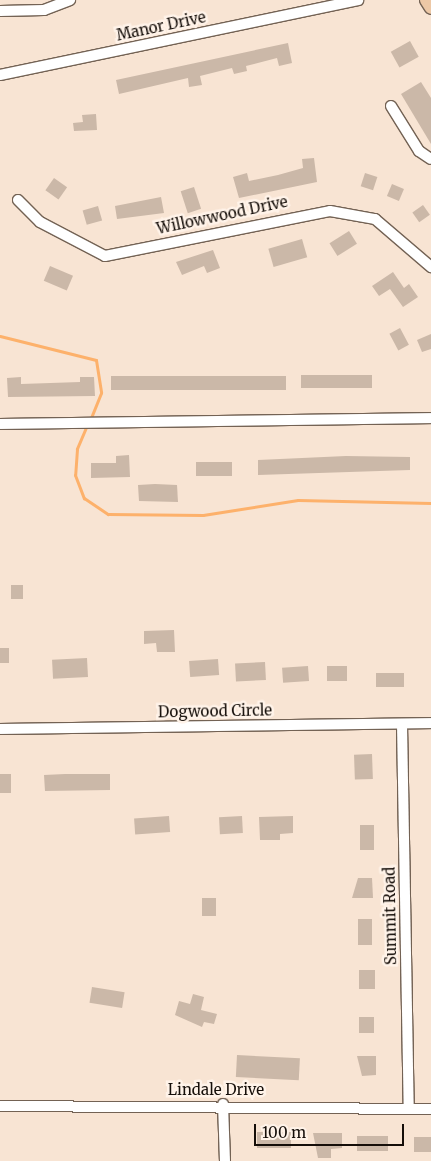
<!DOCTYPE html>
<style>
body{margin:0}
#map{position:relative;width:431px;height:1161px;overflow:hidden;background:#f8e4d3;font-family:Merriweather,serif}
div>[style]{position:absolute}
[style*='--x']{left:calc(var(--x)*1px);top:calc(var(--y)*1px);width:calc(var(--w)*1px);rotate:calc(var(--a)*1deg)}
.stream>*{height:3px;margin:-1.5px;padding:0 1.5px;transform-origin:1.5px;border-radius:1.5px;background:#fdb16b}
.building>*{inset:0;background:#cbb8a8;transform-origin:0 0}
.roads{filter:drop-shadow(1px 0 #736254) drop-shadow(-1px 0 #736254) drop-shadow(0 1px #736254) drop-shadow(0 -1px #736254)}
.minor>*{height:10px;margin:-5px;padding:0 5px;transform-origin:5px;border-radius:5px;background:#fff}
.major>*{height:12px;margin:-6px;padding:0 6px;transform-origin:6px;border-radius:6px;background:#edc8a6}
span{translate:-50% -50%;white-space:nowrap;text-align:center;line-height:1.15;-webkit-text-stroke:5px #fff3e9;paint-order:stroke}
.street-label{font-size:15px;color:#150e09}
.scale{position:absolute;left:254px;top:1124px;width:150px;height:22px;box-sizing:border-box;border:2px solid #150e09;border-top:0;padding-left:6px;font-size:15px;line-height:18px;white-space:nowrap;color:#150e09;-webkit-text-stroke:4px #fff3e9;paint-order:stroke}
</style>
<div id="map">
<div class="stream">
<i style="--x:0;--y:336;--w:99;--a:14"></i>
<i style="--x:96;--y:360;--w:33;--a:81"></i>
<i style="--x:101;--y:393;--w:29;--a:112"></i>
<i style="--x:87;--y:425;--w:26;--a:113"></i>
<i style="--x:77;--y:449;--w:26;--a:94"></i>
<i style="--x:75;--y:475;--w:25;--a:69"></i>
<i style="--x:84;--y:498;--w:29;--a:34"></i>
<i style="--x:108;--y:514;--w:95;--a:0.6"></i>
<i style="--x:203;--y:515;--w:96;--a:-9"></i>
<i style="--x:298;--y:500;--w:133;--a:1.3"></i>
</div>
<div class="building">
<i style="left:410px;top:41px;width:18px;height:22px;rotate:61deg"></i>
<i style="clip-path:polygon(288px 43px,292px 63px,279px 66px,277px 58px,246px 66px,247px 71px,234px 74px,232px 68px,200px 76px,202px 85px,189px 87px,188px 78px,119px 94px,116px 80px)"></i>
<i style="clip-path:polygon(421px 82px,431px 98px,431px 144px,401px 94px)"></i>
<i style="clip-path:polygon(96px 114px,97px 130px,74px 131px,73px 123px,83px 122px,82px 115px)"></i>
<i style="clip-path:polygon(314px 158px,317px 182px,239px 198px,233px 177px,247px 173px,249px 181px,278px 175px,303px 168px,302px 159px)"></i>
<i style="left:365px;top:173px;width:13px;height:14px;rotate:18deg"></i>
<i style="left:54px;top:178px;width:16px;height:15px;rotate:35deg"></i>
<i style="left:392px;top:184px;width:13px;height:13px;rotate:23deg"></i>
<i style="left:194px;top:187px;width:23px;height:14px;rotate:72deg"></i>
<i style="clip-path:polygon(161px 197px,164px 213px,117px 219px,115px 206px)"></i>
<i style="left:423px;top:205px;width:12px;height:13px;rotate:55deg"></i>
<i style="left:98px;top:206px;width:15px;height:16px;rotate:74deg"></i>
<i style="left:349px;top:231px;width:15px;height:23px;rotate:58deg"></i>
<i style="left:302px;top:239px;width:19px;height:35px;rotate:74deg"></i>
<i style="clip-path:polygon(213px 250px,220px 268px,207px 273px,204px 266px,182px 275px,176px 262px)"></i>
<i style="left:50px;top:266px;width:25px;height:16px;rotate:23deg"></i>
<i style="clip-path:polygon(393px 272px,404px 288px,409px 284px,418px 297px,403px 307px,390px 289px,379px 296px,372px 286px)"></i>
<i style="left:400px;top:328px;width:19px;height:12px;rotate:62deg"></i>
<i style="clip-path:polygon(431px 334px,431px 349px,422px 352px,417px 340px)"></i>
<i style="left:372px;top:375px;width:13px;height:71px;rotate:90deg"></i>
<i style="left:111px;top:376px;width:175px;height:14px"></i>
<i style="clip-path:polygon(21px 377px,21px 384px,80px 382px,80px 377px,94px 377px,95px 396px,8px 397px,7px 378px)"></i>
<i style="clip-path:polygon(129px 455px,130px 477px,91px 478px,91px 463px,116px 463px,116px 456px)"></i>
<i style="clip-path:polygon(346px 456px,410px 457px,410px 470px,258px 475px,258px 460px)"></i>
<i style="left:232px;top:462px;width:14px;height:36px;rotate:90deg"></i>
<i style="clip-path:polygon(155px 484px,177px 485px,178px 502px,139px 501px,138px 485px)"></i>
<i style="left:11px;top:585px;width:12px;height:14px"></i>
<i style="clip-path:polygon(174px 630px,175px 652px,157px 652px,156px 643px,144px 644px,144px 631px)"></i>
<i style="left:0;top:648px;width:9px;height:15px"></i>
<i style="left:87px;top:658px;width:19px;height:35px;rotate:87deg"></i>
<i style="left:218px;top:659px;width:16px;height:29px;rotate:86deg"></i>
<i style="left:265px;top:662px;width:18px;height:30px;rotate:87deg"></i>
<i style="left:308px;top:666px;width:15px;height:26px;rotate:86deg"></i>
<i style="left:347px;top:666px;width:15px;height:20px;rotate:90deg"></i>
<i style="left:404px;top:673px;width:14px;height:28px;rotate:90deg"></i>
<i style="left:372px;top:754px;width:25px;height:18px;rotate:88deg"></i>
<i style="left:11px;top:774px;width:19px;height:11px;rotate:90deg"></i>
<i style="clip-path:polygon(65px 774px,110px 774px,110px 790px,45px 791px,44px 775px)"></i>
<i style="left:169px;top:816px;width:16px;height:35px;rotate:86deg"></i>
<i style="left:242px;top:816px;width:17px;height:23px;rotate:87deg"></i>
<i style="clip-path:polygon(293px 816px,293px 833px,280px 834px,280px 840px,260px 840px,259px 817px)"></i>
<i style="left:360px;top:825px;width:14px;height:25px"></i>
<i style="clip-path:polygon(358px 878px,372px 878px,373px 898px,352px 898px)"></i>
<i style="left:202px;top:898px;width:14px;height:18px"></i>
<i style="left:358px;top:919px;width:14px;height:26px"></i>
<i style="left:359px;top:970px;width:16px;height:19px"></i>
<i style="left:92px;top:987px;width:33px;height:16px;rotate:9deg"></i>
<i style="clip-path:polygon(193px 994px,204px 997px,201px 1010px,217px 1014px,214px 1024px,204px 1022px,202px 1027px,175px 1015px,179px 1001px,190px 1004px)"></i>
<i style="left:374px;top:1017px;width:16px;height:15px;rotate:90deg"></i>
<i style="left:237px;top:1055px;width:63px;height:22px;rotate:3deg"></i>
<i style="clip-path:polygon(357px 1056px,376px 1056px,376px 1075px,362px 1076px)"></i>
<i style="left:291px;top:1132px;width:16px;height:34px;rotate:90deg"></i>
<i style="clip-path:polygon(313px 1133px,342px 1133px,342px 1148px,331px 1149px,331px 1158px,318px 1158px)"></i>
<i style="left:388px;top:1136px;width:15px;height:31px;rotate:90deg"></i>
<i style="left:431px;top:1137px;width:15px;height:17px;rotate:90deg"></i>
</div>
<div class="roads">
<div class="minor">
<i style="--x:0;--y:11;--w:44;--a:-1.3"></i>
<i style="--x:44;--y:10;--w:28;--a:-21"></i>
<i style="--x:0;--y:75;--w:366;--a:-11.8"></i>
<i style="--x:391;--y:106;--w:53;--a:58.1"></i>
<i style="--x:419;--y:151;--w:14;--a:34"></i>
<i style="--x:18;--y:200;--w:31;--a:45"></i>
<i style="--x:40;--y:222;--w:73;--a:27.6"></i>
<i style="--x:105;--y:256;--w:229;--a:-11.3"></i>
<i style="--x:330;--y:211;--w:46;--a:10.1"></i>
<i style="--x:375;--y:219;--w:74;--a:40.6"></i>
<i style="--x:0;--y:424;--w:431;--a:-0.8"></i>
<i style="--x:402;--y:724;--w:384;--a:89"></i>
<i style="--x:0;--y:729;--w:431;--a:-0.8"></i>
<i style="--x:223;--y:1104;--w:57;--a:88"></i>
<i style="--x:0;--y:1106;--w:431;--a:0.4"></i>
</div>
<div class="major">
<i style="--x:426;--y:0;--w:9;--a:58"></i>
</div>
</div>
<div class="street-label">
<span style="left:161px;top:26px;rotate:-12deg">Manor Drive</span>
<span style="left:222px;top:215px;rotate:-12deg">Willowwood Drive</span>
<span style="left:215px;top:711px;rotate:-1deg">Dogwood Circle</span>
<span style="left:390px;top:916px;rotate:-91deg">Summit Road</span>
<span style="left:216px;top:1090px">Lindale Drive</span>
</div>
<div class="scale">100 m</div>
</div>
